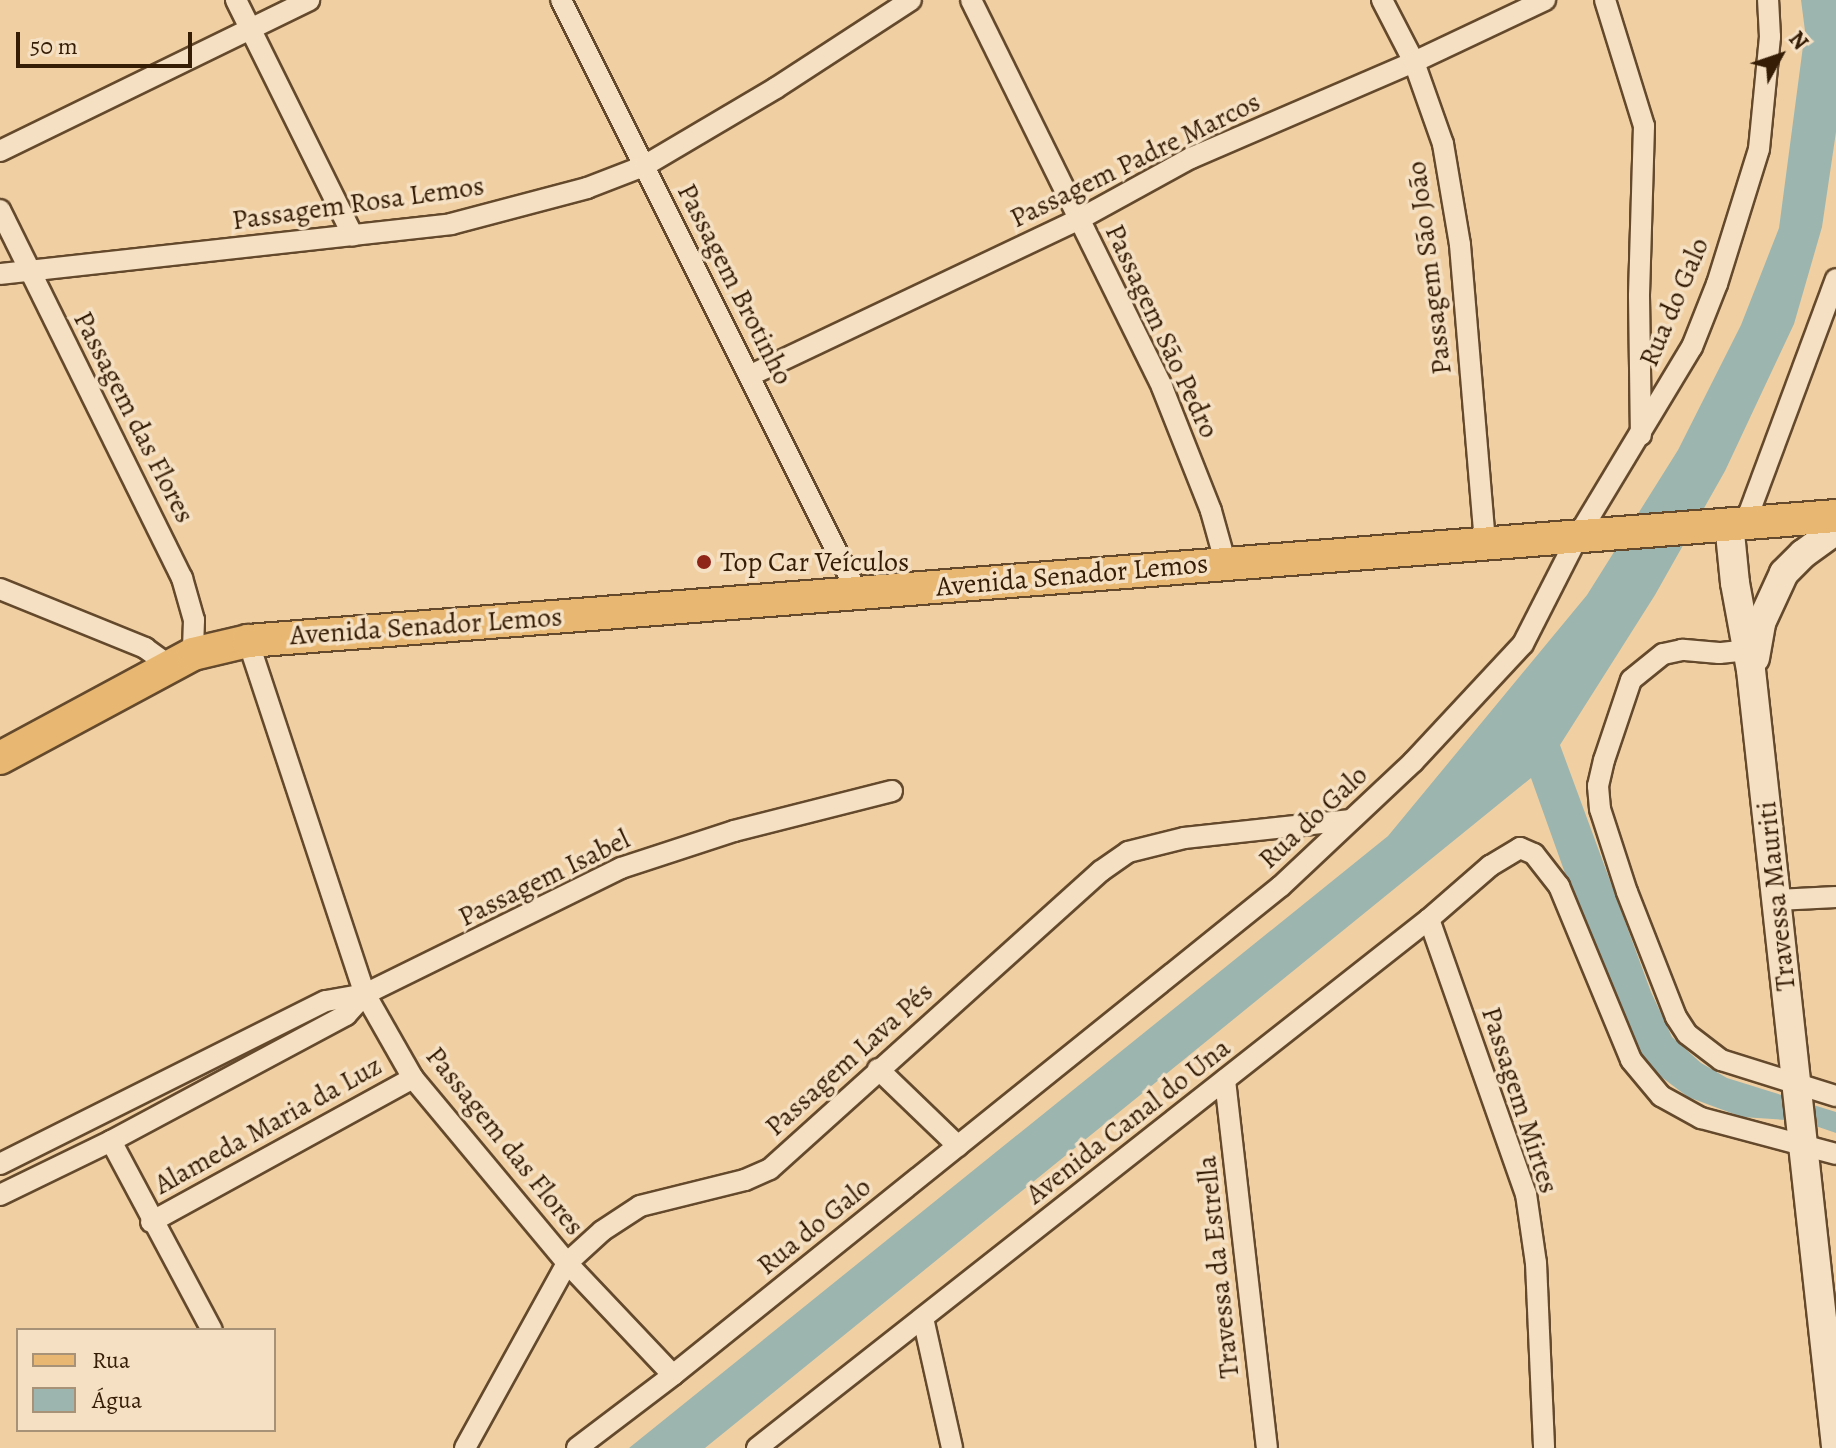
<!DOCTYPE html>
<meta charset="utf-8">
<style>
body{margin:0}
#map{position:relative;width:1836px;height:1448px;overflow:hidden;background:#f0d0a3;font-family:Alegreya,serif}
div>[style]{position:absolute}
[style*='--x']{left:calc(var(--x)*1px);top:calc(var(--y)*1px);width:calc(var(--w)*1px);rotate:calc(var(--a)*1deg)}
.water>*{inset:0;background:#9db5af}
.roads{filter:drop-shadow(2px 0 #64492c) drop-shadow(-2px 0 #64492c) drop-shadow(0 2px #64492c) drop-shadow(0 -2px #64492c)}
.minor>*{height:20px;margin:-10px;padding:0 10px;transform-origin:10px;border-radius:10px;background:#f5e0c3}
.secondary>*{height:28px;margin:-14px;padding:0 14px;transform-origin:14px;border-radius:14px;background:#f5e0c3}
.primary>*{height:32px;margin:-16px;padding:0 16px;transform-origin:16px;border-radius:16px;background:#e8b872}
.dots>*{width:22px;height:22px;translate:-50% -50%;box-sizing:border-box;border:4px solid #f5e0c3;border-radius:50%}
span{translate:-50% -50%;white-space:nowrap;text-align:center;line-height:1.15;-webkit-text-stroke:7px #f5e0c3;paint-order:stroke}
.street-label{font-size:28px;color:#351c05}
.poi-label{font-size:28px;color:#351c05}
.left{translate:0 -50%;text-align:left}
.legend{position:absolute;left:16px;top:1328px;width:260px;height:104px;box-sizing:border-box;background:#f5e0c3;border:2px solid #a89277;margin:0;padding:10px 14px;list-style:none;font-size:24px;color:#351c05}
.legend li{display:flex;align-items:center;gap:16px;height:40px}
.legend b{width:40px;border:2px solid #a89277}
.north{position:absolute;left:1740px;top:16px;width:80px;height:80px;-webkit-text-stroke:6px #f5e0c3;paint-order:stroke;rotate:50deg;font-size:22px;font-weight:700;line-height:32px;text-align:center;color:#351c05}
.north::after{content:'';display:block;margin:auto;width:28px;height:36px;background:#351c05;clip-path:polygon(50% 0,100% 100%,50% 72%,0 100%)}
.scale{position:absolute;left:16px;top:32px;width:176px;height:36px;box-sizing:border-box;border:4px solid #351c05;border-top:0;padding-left:10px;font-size:24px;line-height:28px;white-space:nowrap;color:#351c05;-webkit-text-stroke:6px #f5e0c3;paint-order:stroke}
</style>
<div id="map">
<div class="water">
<i style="clip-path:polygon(1801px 0,1836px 0,1836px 132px,1822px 227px,1794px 324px,1725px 471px,1655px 595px,1560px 745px,1651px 992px,1672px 1037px,1701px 1063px,1727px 1078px,1836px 1112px,1836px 1133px,1801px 1121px,1742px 1117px,1688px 1097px,1648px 1067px,1631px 1036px,1581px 918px,1531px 778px,705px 1448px,629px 1448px,1388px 836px,1587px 595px,1678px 450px,1741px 325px,1779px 228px,1805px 31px)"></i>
</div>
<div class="roads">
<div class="minor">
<i style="--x:236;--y:0;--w:263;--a:63.6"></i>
<i style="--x:561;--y:0;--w:664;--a:63.43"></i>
<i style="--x:971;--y:0;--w:432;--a:63.7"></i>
<i style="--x:1162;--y:387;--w:133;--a:68.4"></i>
<i style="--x:1211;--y:511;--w:52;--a:74.4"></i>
<i style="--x:1382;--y:0;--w:70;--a:62.7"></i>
<i style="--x:1414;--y:62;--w:87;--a:70.5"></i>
<i style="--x:1443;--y:144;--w:102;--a:80.4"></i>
<i style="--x:1460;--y:245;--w:298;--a:85.2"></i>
<i style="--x:1605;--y:0;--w:132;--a:72.8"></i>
<i style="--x:1644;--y:126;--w:170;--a:91.7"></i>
<i style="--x:1639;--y:296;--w:139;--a:89.2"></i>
<i style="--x:0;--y:151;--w:344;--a:-26"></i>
<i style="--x:0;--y:210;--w:411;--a:63.7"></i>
<i style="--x:182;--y:578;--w:44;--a:74.1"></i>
<i style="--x:194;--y:620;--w:34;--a:92"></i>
<i style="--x:0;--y:274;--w:454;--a:-6.3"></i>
<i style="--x:451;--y:224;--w:141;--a:-14.8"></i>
<i style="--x:587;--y:188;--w:61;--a:-21.1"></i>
<i style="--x:644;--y:166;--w:153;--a:-30.6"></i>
<i style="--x:776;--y:88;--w:161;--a:-33.1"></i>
<i style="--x:751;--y:375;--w:362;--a:-25.4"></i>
<i style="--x:1078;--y:220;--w:129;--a:-28.8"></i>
<i style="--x:1191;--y:158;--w:243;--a:-23.3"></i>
<i style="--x:1414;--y:62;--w:145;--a:-25.3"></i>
<i style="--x:1746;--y:521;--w:258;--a:-69.6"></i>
<i style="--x:0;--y:589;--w:157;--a:22.1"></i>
<i style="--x:145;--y:648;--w:31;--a:36"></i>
<i style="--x:248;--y:641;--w:372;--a:71.7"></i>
<i style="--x:365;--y:994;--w:97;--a:60.3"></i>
<i style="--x:413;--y:1078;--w:241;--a:50.2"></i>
<i style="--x:567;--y:1263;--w:154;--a:46.6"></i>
<i style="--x:1758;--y:649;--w:39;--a:174"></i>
<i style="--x:1719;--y:653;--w:37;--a:-175"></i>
<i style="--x:1682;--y:650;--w:19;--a:168"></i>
<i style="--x:1663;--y:654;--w:41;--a:140.9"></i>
<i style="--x:1631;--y:680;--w:84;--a:108.6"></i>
<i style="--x:1604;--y:760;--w:27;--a:103"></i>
<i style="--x:1598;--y:786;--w:23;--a:85"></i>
<i style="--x:1600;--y:809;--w:87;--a:72"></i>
<i style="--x:1627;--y:892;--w:134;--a:68.6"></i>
<i style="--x:1676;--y:1017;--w:20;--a:57"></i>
<i style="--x:1687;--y:1034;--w:43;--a:37.4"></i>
<i style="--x:1721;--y:1060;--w:121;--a:17.4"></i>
<i style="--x:1777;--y:900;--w:59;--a:-2.9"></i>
<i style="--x:1429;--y:919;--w:292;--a:70.6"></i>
<i style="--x:1526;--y:1194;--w:70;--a:81.8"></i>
<i style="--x:1536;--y:1263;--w:185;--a:87.5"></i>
<i style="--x:878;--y:1069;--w:111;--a:43.9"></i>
<i style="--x:1225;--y:1080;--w:370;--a:83.5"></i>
<i style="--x:111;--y:1141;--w:214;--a:61.9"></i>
<i style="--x:0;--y:1164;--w:364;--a:-26.6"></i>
<i style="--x:326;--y:1001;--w:40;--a:-10"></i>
<i style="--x:365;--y:994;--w:285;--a:-26.2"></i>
<i style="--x:621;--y:868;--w:119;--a:-18.1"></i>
<i style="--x:734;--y:831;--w:163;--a:-14.2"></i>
<i style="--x:0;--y:1195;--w:123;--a:-25.9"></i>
<i style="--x:111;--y:1141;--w:267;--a:-28.2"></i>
<i style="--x:346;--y:1015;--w:28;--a:-48"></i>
<i style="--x:151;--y:1222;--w:299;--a:-28.8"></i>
<i style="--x:923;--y:1318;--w:133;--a:77.4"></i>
<i style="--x:465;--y:1448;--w:211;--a:-61.1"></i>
<i style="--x:567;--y:1263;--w:47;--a:-42.4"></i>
<i style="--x:602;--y:1231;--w:45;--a:-33.3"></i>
<i style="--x:640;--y:1206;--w:108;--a:-13.9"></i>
<i style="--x:745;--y:1180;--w:27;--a:-24"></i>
<i style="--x:770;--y:1169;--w:445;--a:-42"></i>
<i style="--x:1101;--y:871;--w:33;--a:-35"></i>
<i style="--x:1128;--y:852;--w:58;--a:-14"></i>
<i style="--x:1184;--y:838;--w:168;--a:-6.2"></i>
<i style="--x:577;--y:1448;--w:121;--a:-37.2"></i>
<i style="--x:673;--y:1375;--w:780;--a:-38.81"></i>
<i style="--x:1281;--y:886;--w:181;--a:-43.2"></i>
<i style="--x:1413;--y:762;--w:161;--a:-47"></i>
<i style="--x:1523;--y:644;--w:123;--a:-63"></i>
<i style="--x:1579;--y:534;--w:218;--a:-58.9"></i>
<i style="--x:1692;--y:347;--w:68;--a:-68.4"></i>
<i style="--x:1717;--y:284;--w:141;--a:-72.7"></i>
<i style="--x:1759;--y:149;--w:113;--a:-84.4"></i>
<i style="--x:1770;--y:37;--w:37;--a:-93"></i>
<i style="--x:757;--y:1448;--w:855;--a:-38.21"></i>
<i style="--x:1429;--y:919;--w:81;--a:-41"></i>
<i style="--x:1490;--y:866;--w:35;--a:-31"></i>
<i style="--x:1520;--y:848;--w:15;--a:23"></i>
<i style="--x:1534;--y:854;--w:41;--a:52"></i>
<i style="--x:1559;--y:886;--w:188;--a:67.5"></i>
<i style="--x:1631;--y:1060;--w:47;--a:50.2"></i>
<i style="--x:1661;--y:1096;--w:46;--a:28.8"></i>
<i style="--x:1701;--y:1118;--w:140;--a:14.9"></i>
</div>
<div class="secondary">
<i style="--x:1729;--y:523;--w:60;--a:84.3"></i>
<i style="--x:1735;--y:583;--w:88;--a:79.6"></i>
<i style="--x:1751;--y:670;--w:781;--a:83.75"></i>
<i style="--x:1755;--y:658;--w:36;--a:-80"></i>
<i style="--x:1761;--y:623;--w:55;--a:-65.3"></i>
<i style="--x:1784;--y:573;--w:27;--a:-45"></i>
<i style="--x:1803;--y:554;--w:41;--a:-36"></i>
</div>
<div class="primary">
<i style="--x:0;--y:758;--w:219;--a:-28.3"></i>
<i style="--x:193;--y:654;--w:57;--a:-13.3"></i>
<i style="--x:248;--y:641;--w:1593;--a:-4.5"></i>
</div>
</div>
<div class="dots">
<i style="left:704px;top:562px;background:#8f2418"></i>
</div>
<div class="street-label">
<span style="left:1135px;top:160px;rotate:-26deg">Passagem Padre Marcos</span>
<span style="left:358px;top:203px;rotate:-8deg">Passagem Rosa Lemos</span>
<span style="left:1429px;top:268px;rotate:-97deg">Passagem São João</span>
<span style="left:735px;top:284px;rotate:63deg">Passagem Brotinho</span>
<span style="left:1674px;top:302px;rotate:-67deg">Rua do Galo</span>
<span style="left:1162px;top:331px;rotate:65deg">Passagem São Pedro</span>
<span style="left:134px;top:417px;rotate:63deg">Passagem das Flores</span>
<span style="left:1072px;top:575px;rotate:-5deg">Avenida Senador Lemos</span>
<span style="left:426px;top:626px;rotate:-4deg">Avenida Senador Lemos</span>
<span style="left:1313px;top:817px;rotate:-43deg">Rua do Galo</span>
<span style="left:544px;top:878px;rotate:-26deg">Passagem Isabel</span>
<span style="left:1776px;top:896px;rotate:-96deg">Travessa Mauriti</span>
<span style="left:849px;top:1059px;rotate:-42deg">Passagem Lava Pés</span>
<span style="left:1520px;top:1100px;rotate:72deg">Passagem Mirtes</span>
<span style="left:1128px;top:1121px;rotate:-38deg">Avenida Canal do Una</span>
<span style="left:268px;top:1125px;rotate:-29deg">Alameda Maria da Luz</span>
<span style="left:505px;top:1141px;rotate:51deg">Passagem das Flores</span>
<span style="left:814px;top:1226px;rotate:-39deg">Rua do Galo</span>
<span style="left:1218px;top:1267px;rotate:-96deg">Travessa da Estrella</span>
</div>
<div class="poi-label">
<span class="left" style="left:720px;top:562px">Top Car Veículos</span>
</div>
<ul class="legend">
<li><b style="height:10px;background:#e8b872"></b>Rua</li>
<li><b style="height:22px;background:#9db5af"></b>Água</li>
</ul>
<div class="north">N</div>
<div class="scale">50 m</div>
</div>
